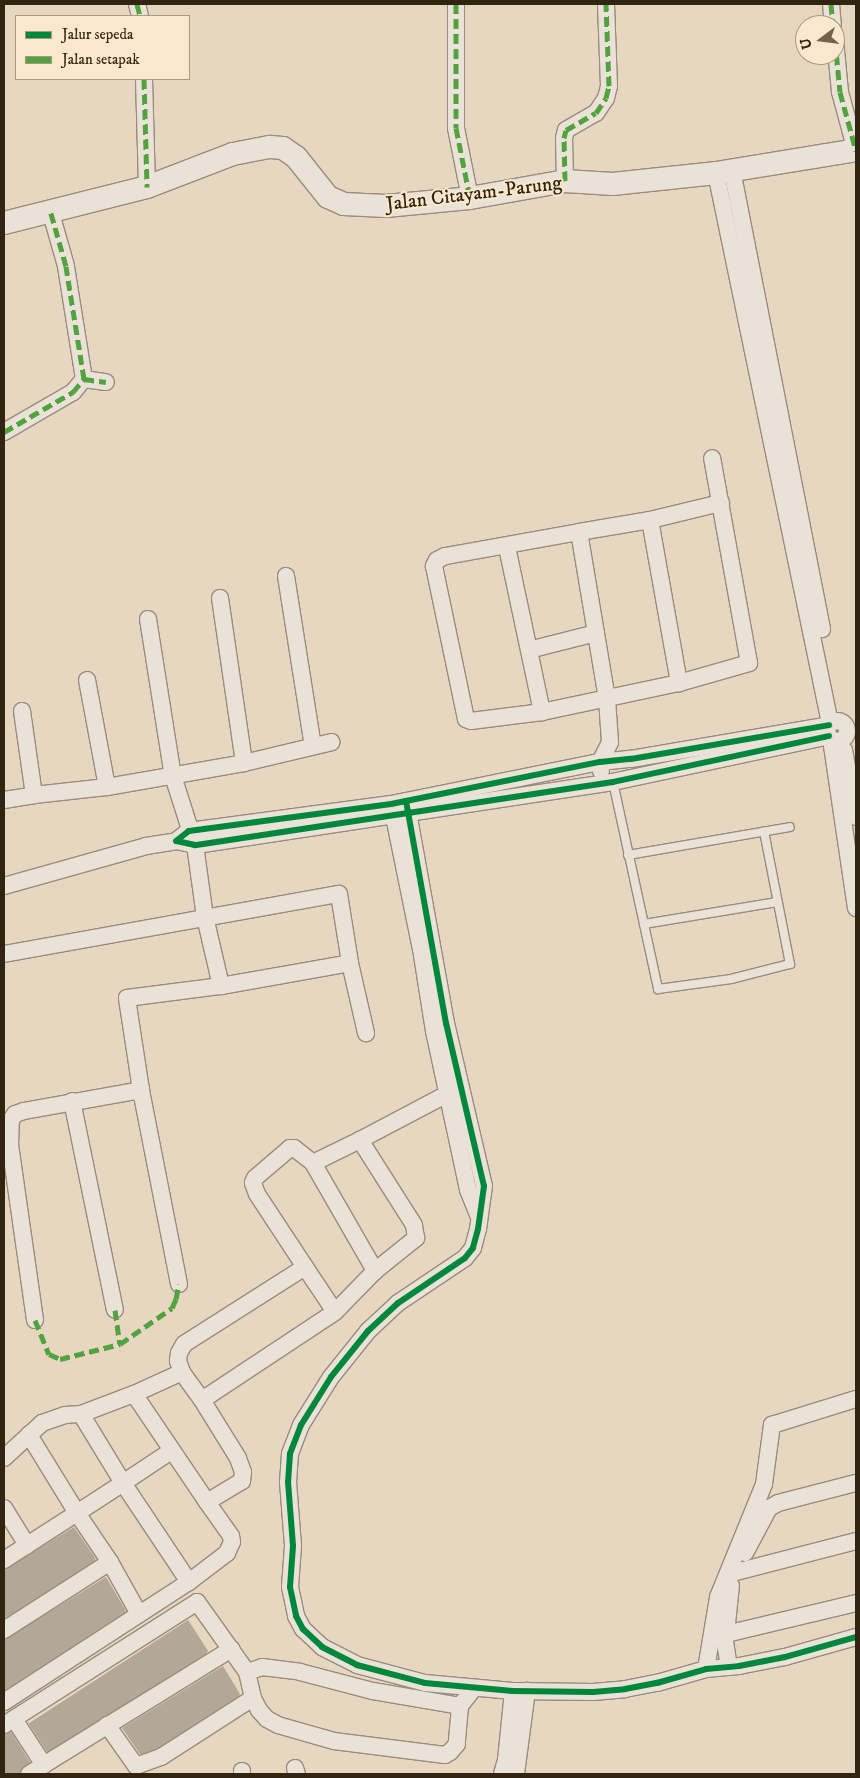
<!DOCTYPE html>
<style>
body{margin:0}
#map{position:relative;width:860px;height:1778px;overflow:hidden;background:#e8d7c0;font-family:"IM FELL DW Pica",serif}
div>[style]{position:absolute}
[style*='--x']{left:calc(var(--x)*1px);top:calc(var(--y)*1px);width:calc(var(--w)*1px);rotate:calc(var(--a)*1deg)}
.shadow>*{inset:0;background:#0003}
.building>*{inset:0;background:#b3a797;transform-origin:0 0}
.roads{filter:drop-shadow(1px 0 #978c7d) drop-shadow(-1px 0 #978c7d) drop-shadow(0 1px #978c7d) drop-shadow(0 -1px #978c7d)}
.service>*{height:8px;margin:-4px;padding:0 4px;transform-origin:4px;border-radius:4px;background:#ebe2d7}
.minor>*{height:16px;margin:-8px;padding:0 8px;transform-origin:8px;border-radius:8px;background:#ebe2d7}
.minor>.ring{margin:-8px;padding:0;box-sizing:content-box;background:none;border:16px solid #ebe2d7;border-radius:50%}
.secondary>*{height:22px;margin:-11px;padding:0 11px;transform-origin:11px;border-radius:11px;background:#ebe2d7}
.quiet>*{height:5px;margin-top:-2.5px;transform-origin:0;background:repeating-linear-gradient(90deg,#52a33f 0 10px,transparent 0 15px)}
.cycleway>*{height:6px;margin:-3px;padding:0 3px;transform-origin:3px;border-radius:3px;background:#00873e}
span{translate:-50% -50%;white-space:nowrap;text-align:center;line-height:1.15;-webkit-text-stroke:4px #fbe7cb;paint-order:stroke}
.street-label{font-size:20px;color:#312411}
.frame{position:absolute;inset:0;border:5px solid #312411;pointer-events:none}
.legend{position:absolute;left:15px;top:15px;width:175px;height:65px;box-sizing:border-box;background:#fbe7cb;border:1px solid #aa9981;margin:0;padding:6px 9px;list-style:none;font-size:15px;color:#312411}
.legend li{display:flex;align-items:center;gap:10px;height:25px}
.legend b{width:25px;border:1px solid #aa9981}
.north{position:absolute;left:795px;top:15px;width:50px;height:50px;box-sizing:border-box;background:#fbe7cb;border:1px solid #aa9981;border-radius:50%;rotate:255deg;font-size:14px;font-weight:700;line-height:20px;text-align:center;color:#312411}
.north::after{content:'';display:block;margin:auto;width:18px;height:22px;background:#71634e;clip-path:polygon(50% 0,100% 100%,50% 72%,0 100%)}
</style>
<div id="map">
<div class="shadow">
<i style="clip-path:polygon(74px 1528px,99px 1567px,4px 1628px,4px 1571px,10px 1570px)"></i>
<i style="clip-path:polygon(105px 1578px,129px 1619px,4px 1700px,4px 1640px,10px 1640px)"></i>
<i style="clip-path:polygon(188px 1621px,211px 1659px,52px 1758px,34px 1729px)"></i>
<i style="clip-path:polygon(222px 1668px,244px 1702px,145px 1761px,128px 1736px)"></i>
<i style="clip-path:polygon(4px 1736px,29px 1762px,33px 1770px,27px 1774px,4px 1774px)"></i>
</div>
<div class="building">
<i style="clip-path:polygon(74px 1527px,96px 1559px,4px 1618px,4px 1570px)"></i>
<i style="clip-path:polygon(106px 1577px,126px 1611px,4px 1690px,4px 1640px)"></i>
<i style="left:188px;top:1620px;width:37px;height:190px;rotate:57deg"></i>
<i style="clip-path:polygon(223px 1666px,240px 1694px,157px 1748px,140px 1754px,122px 1728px)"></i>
<i style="clip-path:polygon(11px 1732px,30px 1762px,20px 1769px,19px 1774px,4px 1774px,4px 1735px)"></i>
</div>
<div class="roads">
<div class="service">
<i style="--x:613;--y:782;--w:212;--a:77.7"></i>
<i style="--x:658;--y:989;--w:74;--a:-7.8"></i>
<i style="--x:731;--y:979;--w:61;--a:-14.3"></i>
<i style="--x:790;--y:964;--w:135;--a:-101.1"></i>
<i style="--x:628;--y:855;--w:164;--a:-9.8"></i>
<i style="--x:644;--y:924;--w:135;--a:-9.4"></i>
</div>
<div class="minor">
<i style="--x:137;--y:4;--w:12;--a:76"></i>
<i style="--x:456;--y:4;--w:124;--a:90"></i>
<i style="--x:456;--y:128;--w:71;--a:78.7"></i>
<i style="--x:831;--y:4;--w:21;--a:85"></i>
<i style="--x:835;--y:40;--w:52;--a:84.5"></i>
<i style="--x:840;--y:92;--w:61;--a:74.8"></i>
<i style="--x:144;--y:79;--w:108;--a:88.4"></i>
<i style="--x:732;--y:170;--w:468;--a:78.9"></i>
<i style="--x:716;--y:173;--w:562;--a:78.29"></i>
<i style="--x:565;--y:181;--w:43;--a:-91.3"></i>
<i style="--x:564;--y:138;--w:8;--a:-76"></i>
<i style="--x:566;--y:130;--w:34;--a:-30"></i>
<i style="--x:596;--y:113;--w:18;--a:-56"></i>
<i style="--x:606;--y:98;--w:12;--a:-76"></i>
<i style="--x:609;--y:86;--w:82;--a:-92.1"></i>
<i style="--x:84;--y:379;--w:22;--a:8"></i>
<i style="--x:4;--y:432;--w:80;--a:-30.1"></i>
<i style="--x:73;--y:392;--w:17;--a:-50"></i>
<i style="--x:84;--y:379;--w:114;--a:-99.1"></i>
<i style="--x:66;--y:266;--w:58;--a:-105.9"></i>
<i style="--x:650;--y:520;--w:73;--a:-13.5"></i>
<i style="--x:579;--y:532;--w:136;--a:169.8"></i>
<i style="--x:445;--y:556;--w:9;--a:153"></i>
<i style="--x:437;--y:560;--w:7;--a:117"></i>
<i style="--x:434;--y:566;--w:156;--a:78.2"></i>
<i style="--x:466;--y:719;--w:5;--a:22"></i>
<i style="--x:471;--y:721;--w:72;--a:-7.2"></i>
<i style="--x:542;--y:712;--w:140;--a:-12"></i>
<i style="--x:507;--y:547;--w:169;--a:78"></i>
<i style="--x:286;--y:576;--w:172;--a:81"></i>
<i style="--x:220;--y:598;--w:167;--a:81.7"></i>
<i style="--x:148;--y:619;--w:159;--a:81"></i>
<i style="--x:173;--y:776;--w:72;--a:72.3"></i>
<i style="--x:195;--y:845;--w:73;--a:82.1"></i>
<i style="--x:205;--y:917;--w:71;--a:76.9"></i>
<i style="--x:529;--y:650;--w:69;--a:-14.2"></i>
<i style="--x:87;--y:680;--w:109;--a:79.4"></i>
<i style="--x:22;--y:711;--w:85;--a:81.9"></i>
<i style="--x:34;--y:795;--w:73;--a:-6.3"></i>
<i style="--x:107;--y:787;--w:139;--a:-9.9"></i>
<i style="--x:244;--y:763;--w:90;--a:-13.4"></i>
<i class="ring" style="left:827px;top:721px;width:4px;height:4px"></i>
<i style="--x:829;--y:736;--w:221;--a:168"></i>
<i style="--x:613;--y:782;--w:423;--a:171.4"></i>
<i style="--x:195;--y:845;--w:19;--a:-168"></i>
<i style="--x:176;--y:841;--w:16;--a:-38"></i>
<i style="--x:189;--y:831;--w:204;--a:-7.6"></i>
<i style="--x:391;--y:804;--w:213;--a:-11.4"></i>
<i style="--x:600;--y:762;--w:31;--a:-6"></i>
<i style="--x:631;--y:759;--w:201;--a:-9.7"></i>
<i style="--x:831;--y:739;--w:171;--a:81.6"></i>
<i style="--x:844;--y:750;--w:68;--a:79.8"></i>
<i style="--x:601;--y:771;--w:9;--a:-96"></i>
<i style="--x:600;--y:762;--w:22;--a:-63"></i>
<i style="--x:610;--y:742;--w:43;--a:-94"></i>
<i style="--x:607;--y:699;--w:169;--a:-99.5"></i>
<i style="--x:579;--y:532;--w:72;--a:-9.6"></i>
<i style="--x:650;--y:520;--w:166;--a:79.9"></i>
<i style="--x:679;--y:683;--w:73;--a:-15.9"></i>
<i style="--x:749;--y:663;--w:208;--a:-100.2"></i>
<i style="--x:4;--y:800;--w:30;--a:-9"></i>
<i style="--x:406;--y:801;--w:226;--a:79.8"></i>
<i style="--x:446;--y:1023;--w:167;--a:76.9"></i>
<i style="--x:484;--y:1186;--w:43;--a:97.9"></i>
<i style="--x:478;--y:1229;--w:20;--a:105"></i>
<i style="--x:473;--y:1248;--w:13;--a:129"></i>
<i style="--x:465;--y:1258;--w:81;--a:146.1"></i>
<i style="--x:398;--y:1303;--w:41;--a:137"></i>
<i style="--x:368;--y:1331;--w:59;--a:128.8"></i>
<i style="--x:331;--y:1377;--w:57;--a:122"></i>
<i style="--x:301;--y:1425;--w:31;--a:111"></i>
<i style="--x:290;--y:1454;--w:28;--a:94"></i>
<i style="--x:288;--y:1482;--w:64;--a:85.5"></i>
<i style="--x:293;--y:1546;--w:41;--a:94.2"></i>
<i style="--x:290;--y:1587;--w:30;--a:78"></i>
<i style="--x:296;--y:1616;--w:15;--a:62"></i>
<i style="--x:303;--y:1629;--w:26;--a:43"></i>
<i style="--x:322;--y:1647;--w:39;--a:27"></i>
<i style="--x:357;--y:1665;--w:70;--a:14.8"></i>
<i style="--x:425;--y:1683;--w:88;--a:5.2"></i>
<i style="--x:513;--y:1691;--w:80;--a:0.7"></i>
<i style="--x:593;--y:1692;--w:32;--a:-5"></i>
<i style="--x:625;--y:1689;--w:33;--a:-11"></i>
<i style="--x:657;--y:1683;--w:51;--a:-15.9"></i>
<i style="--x:706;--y:1669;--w:33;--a:-5"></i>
<i style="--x:739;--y:1666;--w:47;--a:-11.1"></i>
<i style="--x:785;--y:1657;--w:74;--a:-15.7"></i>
<i style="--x:392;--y:807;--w:145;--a:78.5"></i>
<i style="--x:421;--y:949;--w:83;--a:81"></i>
<i style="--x:434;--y:1031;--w:163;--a:77.9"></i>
<i style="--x:468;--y:1190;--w:27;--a:68"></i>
<i style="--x:4;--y:886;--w:148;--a:-15.7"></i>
<i style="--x:146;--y:846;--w:30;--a:-9"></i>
<i style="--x:4;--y:954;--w:340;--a:-10.2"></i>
<i style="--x:339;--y:894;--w:70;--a:80.9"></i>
<i style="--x:350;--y:963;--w:72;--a:77.1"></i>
<i style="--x:72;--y:1101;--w:213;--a:78.4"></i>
<i style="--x:313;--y:1163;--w:125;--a:60.1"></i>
<i style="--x:305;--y:1267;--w:87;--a:-123.3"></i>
<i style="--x:257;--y:1194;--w:12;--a:-110"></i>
<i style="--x:253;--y:1183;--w:5;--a:-68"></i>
<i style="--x:255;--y:1178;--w:46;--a:-40.6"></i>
<i style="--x:290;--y:1148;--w:4;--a:0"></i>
<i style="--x:294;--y:1148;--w:24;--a:38"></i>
<i style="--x:313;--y:1163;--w:52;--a:-26.1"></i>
<i style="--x:179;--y:1284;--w:198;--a:-101.1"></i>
<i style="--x:141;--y:1090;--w:93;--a:-98.7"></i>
<i style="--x:127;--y:998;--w:95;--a:-7.3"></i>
<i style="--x:221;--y:986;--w:131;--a:-10.1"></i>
<i style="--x:35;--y:1320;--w:177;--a:-98.1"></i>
<i style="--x:10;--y:1145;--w:25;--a:-88"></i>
<i style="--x:11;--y:1120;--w:7;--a:-56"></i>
<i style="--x:15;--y:1114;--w:9;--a:-18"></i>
<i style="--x:24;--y:1111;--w:119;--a:-10.2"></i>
<i style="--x:134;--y:1394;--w:130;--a:55.9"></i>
<i style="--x:202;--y:1400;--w:34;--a:-126"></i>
<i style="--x:182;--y:1372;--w:12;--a:-110"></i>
<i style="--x:178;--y:1361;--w:8;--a:-83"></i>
<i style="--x:179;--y:1353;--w:10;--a:-61"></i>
<i style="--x:184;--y:1344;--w:143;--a:-32.5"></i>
<i style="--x:305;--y:1267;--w:54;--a:56.3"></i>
<i style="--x:81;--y:1414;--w:81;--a:58.7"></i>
<i style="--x:123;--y:1483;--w:58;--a:-33.7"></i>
<i style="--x:4;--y:1458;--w:52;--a:-42.6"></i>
<i style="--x:42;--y:1423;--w:24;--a:-19"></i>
<i style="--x:65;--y:1415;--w:16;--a:-4"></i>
<i style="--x:81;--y:1414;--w:57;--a:-20.7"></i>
<i style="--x:134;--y:1394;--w:53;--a:-24.6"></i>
<i style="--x:4;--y:1508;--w:44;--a:58.1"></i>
<i style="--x:745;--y:1553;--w:51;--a:-61.9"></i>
<i style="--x:769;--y:1508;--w:10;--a:-29"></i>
<i style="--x:778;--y:1503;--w:81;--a:-14.4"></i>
<i style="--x:4;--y:1560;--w:87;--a:-32.8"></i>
<i style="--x:77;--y:1513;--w:92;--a:-121.6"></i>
<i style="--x:736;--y:1572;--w:124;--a:-14.5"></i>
<i style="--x:139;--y:1614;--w:60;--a:-119.1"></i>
<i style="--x:110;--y:1562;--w:59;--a:-124"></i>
<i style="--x:77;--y:1513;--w:55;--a:-33.1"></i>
<i style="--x:123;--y:1483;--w:119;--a:56.3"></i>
<i style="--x:4;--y:1630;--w:126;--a:-32.7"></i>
<i style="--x:726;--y:1634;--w:134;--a:-13.4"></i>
<i style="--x:729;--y:1667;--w:24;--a:-99"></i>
<i style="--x:725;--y:1643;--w:58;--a:-84.1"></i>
<i style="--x:706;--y:1669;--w:73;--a:-80.5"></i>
<i style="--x:718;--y:1597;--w:122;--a:-67.8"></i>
<i style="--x:764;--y:1484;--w:60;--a:-82.3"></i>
<i style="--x:772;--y:1425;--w:88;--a:-17.2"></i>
<i style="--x:4;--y:1702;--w:221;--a:-33"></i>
<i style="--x:189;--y:1582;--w:48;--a:-37.3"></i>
<i style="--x:227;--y:1553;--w:12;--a:-66"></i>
<i style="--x:232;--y:1542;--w:6;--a:-99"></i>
<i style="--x:231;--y:1536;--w:42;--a:-125.2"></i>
<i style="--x:207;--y:1502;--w:41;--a:-31"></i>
<i style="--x:242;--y:1481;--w:9;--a:-84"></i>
<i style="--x:243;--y:1472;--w:15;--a:-110"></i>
<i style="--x:238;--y:1458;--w:68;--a:-121.8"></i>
<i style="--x:202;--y:1400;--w:159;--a:-33.5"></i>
<i style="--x:335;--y:1312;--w:57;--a:-45.7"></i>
<i style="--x:375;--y:1271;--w:53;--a:-38.8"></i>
<i style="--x:416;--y:1238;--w:13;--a:-99"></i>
<i style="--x:414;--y:1225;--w:101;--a:-122.4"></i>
<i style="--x:360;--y:1140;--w:101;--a:-27.8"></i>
<i style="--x:460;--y:1706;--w:38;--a:95"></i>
<i style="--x:457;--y:1744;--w:11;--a:131"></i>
<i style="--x:450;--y:1752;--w:6;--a:149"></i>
<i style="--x:445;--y:1755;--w:112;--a:-172.8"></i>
<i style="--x:334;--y:1741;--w:58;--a:-164.1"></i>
<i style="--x:278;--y:1725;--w:13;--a:-151"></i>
<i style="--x:267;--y:1719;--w:12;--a:-132"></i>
<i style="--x:259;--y:1710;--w:13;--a:-117"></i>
<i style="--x:253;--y:1698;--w:27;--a:-103"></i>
<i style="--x:247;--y:1672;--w:16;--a:-18"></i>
<i style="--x:262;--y:1667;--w:38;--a:7"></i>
<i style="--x:300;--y:1672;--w:75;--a:14.6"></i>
<i style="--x:373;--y:1691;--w:88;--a:9.8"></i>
<i style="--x:460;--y:1706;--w:23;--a:-52"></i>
<i style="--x:14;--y:1719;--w:55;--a:56.9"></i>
<i style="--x:4;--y:1725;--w:229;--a:-32.5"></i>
<i style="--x:197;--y:1602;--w:86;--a:54.5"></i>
<i style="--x:107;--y:1725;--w:50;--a:54.7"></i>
<i style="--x:136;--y:1766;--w:27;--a:-20"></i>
<i style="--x:161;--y:1757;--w:109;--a:-32.7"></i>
<i style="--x:295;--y:1768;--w:6;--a:72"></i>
<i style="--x:242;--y:1771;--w:3;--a:90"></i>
<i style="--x:29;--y:1774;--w:238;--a:-31.7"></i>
<i style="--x:502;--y:1774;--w:15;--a:-74"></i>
<i style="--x:506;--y:1760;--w:69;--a:-84.2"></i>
<i style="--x:516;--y:1774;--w:84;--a:-82.5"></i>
</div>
<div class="secondary">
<i style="--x:4;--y:223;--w:147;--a:-14.1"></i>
<i style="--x:147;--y:187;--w:92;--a:-21"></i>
<i style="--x:233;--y:154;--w:38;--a:-11"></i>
<i style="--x:270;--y:147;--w:13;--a:4"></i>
<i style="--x:283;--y:148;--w:16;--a:35"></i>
<i style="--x:296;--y:157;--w:51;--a:51.3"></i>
<i style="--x:328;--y:197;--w:17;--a:24"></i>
<i style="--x:344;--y:204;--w:42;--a:2.7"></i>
<i style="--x:386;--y:206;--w:84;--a:-5.4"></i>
<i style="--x:470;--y:198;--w:97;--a:-10.1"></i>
<i style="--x:565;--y:181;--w:48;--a:3.6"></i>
<i style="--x:613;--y:184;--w:104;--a:-6.1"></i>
<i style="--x:716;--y:173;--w:142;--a:-9.3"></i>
</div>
</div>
<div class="quiet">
<i style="--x:137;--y:4;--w:12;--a:76"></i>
<i style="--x:456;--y:4;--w:124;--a:90"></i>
<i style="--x:456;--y:128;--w:71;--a:78.7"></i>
<i style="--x:831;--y:4;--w:21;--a:85"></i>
<i style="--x:835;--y:40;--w:52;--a:84.5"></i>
<i style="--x:840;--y:92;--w:61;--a:74.8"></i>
<i style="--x:144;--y:79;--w:108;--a:88.4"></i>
<i style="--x:565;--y:181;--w:43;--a:-91.3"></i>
<i style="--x:564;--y:138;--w:8;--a:-76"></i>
<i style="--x:566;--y:130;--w:34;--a:-30"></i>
<i style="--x:596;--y:113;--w:18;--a:-56"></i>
<i style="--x:606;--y:98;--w:12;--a:-76"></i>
<i style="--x:609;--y:86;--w:82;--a:-92.1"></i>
<i style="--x:84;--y:379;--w:22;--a:8"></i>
<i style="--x:4;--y:432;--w:80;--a:-30.1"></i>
<i style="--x:73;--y:392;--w:17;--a:-50"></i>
<i style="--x:84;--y:379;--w:114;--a:-99.1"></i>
<i style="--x:66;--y:266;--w:58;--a:-105.9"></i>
<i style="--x:115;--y:1310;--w:34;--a:82"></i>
<i style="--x:35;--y:1320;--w:37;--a:68"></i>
<i style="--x:49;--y:1354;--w:12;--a:24"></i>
<i style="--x:60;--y:1359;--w:62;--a:-14"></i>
<i style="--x:120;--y:1344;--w:63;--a:-34.7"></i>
<i style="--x:172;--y:1308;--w:10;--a:-66"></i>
<i style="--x:176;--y:1299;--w:15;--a:-79"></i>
</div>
<div class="cycleway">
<i style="--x:829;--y:736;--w:221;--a:168"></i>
<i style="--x:613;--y:782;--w:423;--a:171.4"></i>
<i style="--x:195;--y:845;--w:19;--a:-168"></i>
<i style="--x:176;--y:841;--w:16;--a:-38"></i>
<i style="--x:189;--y:831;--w:204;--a:-7.6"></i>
<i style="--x:391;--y:804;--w:213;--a:-11.4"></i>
<i style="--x:600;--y:762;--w:31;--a:-6"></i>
<i style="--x:631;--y:759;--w:201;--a:-9.7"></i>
<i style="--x:406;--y:801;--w:226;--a:79.8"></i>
<i style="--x:446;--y:1023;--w:167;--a:76.9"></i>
<i style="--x:484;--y:1186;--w:43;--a:97.9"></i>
<i style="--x:478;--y:1229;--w:20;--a:105"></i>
<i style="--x:473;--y:1248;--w:13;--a:129"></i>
<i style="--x:465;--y:1258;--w:81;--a:146.1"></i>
<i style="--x:398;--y:1303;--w:41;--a:137"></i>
<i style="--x:368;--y:1331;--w:59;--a:128.8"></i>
<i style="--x:331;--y:1377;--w:57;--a:122"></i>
<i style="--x:301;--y:1425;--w:31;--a:111"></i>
<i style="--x:290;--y:1454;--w:28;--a:94"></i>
<i style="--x:288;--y:1482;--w:64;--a:85.5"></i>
<i style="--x:293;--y:1546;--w:41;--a:94.2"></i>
<i style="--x:290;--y:1587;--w:30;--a:78"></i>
<i style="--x:296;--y:1616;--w:15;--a:62"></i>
<i style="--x:303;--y:1629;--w:26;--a:43"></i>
<i style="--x:322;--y:1647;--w:39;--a:27"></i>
<i style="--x:357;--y:1665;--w:70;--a:14.8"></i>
<i style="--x:425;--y:1683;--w:88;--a:5.2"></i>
<i style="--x:513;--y:1691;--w:80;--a:0.7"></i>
<i style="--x:593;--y:1692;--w:32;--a:-5"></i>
<i style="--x:625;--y:1689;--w:33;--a:-11"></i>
<i style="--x:657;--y:1683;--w:51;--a:-15.9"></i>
<i style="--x:706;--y:1669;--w:33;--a:-5"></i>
<i style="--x:739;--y:1666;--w:47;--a:-11.1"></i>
<i style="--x:785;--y:1657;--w:74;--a:-15.7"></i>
</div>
<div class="street-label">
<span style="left:474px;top:194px;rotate:-7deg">Jalan Citayam-Parung</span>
</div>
<div class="frame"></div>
<ul class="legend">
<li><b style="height:6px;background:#00873e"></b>Jalur sepeda</li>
<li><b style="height:6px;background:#52a33f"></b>Jalan setapak</li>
</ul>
<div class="north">U</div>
</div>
